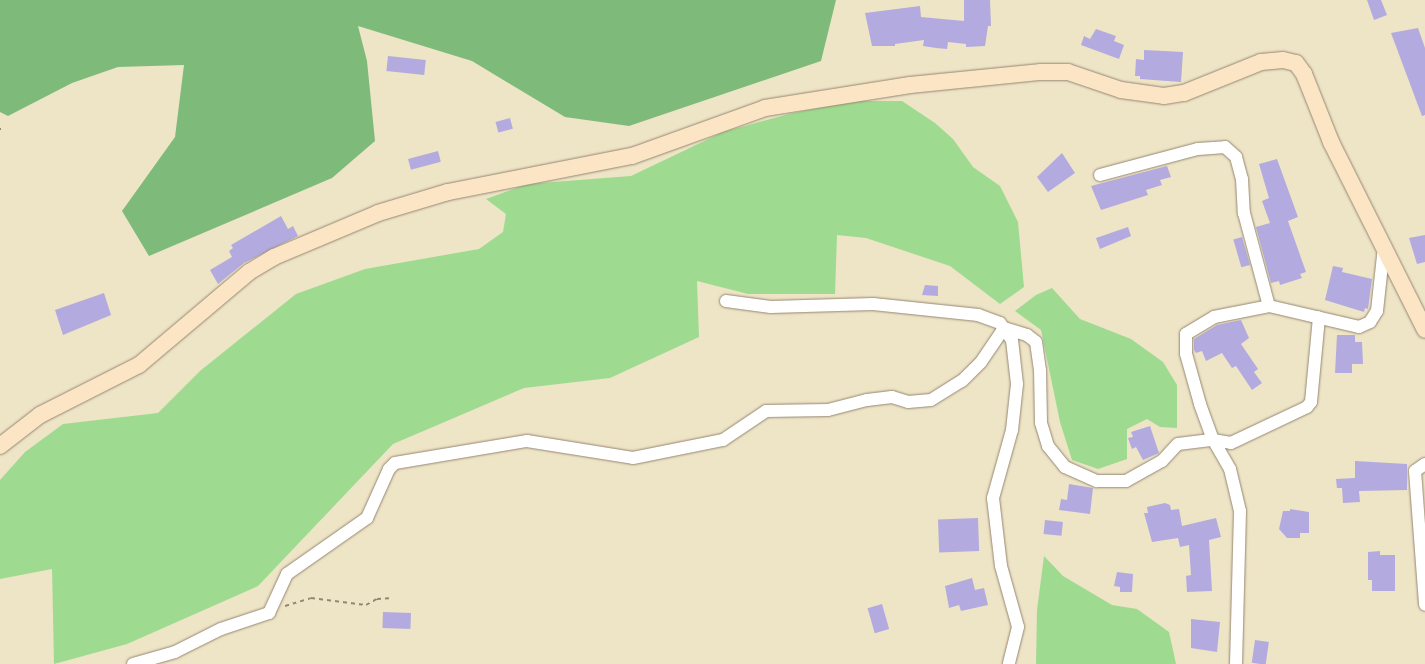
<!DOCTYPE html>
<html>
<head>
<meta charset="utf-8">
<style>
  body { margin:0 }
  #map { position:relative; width:1425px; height:664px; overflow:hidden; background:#eee4c6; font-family:"Libre Bodoni",serif }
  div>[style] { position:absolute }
  .green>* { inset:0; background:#9edb90 }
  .forest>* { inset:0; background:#7ebb7a }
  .building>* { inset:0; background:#b3abdf; transform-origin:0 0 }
  .path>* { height:2px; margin-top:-1px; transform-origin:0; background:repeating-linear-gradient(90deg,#948772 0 4px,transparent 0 8px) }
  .roads { filter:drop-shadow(0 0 1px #948772) drop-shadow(0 0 1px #948772) }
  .minor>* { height:12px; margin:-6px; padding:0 6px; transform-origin:6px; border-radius:6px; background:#fff }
  .secondary>* { height:16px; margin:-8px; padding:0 8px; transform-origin:8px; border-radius:8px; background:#fce5c4 }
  span { translate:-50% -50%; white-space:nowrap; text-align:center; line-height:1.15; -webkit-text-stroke:4px #f7f3e8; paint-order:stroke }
</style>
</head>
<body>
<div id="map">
  <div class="green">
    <div style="clip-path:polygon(852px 101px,902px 101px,935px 123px,953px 139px,973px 167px,1000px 186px,1018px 222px,1024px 287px,1000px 304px,950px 266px,866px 238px,837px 235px,835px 294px,748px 294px,697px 281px,699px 337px,610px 378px,524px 388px,393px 444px,258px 586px,127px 644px,54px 664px,52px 569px,0 579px,0 480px,25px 452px,63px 424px,158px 413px,200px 371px,296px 294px,365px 269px,479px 249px,503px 232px,506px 214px,486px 199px,527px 184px,631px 176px,723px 132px,789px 114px)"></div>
    <div style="clip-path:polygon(1052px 288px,1080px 319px,1131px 339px,1163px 362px,1177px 385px,1177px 428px,1160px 427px,1147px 419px,1127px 429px,1127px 459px,1098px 469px,1072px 460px,1060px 422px,1041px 330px,1015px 311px,1036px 295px)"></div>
    <div style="clip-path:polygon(1044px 556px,1063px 576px,1112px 605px,1137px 609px,1169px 632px,1176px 664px,1036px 664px,1037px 610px)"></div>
  </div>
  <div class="forest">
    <div style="clip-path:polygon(0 0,836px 0,821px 61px,629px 126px,565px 117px,472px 61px,358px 26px,367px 61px,375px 141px,332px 178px,149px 256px,122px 211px,175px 137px,184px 65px,118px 67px,72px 83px,8px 116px,0 112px)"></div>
  </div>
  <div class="building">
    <div style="clip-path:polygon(964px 0,990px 0,991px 26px,988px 26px,985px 46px,966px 47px,966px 44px,948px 42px,947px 49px,936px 48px,923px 46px,924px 40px,895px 44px,895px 46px,872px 46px,865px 13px,920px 6px,921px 17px,964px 21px)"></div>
    <div style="clip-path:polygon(1367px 0,1381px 0,1387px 15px,1374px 20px)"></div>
    <div style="clip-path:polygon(1418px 28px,1425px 48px,1425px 115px,1422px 116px,1391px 33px)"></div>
    <div style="clip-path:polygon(1096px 29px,1116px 36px,1114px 41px,1124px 45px,1119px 59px,1081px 45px,1084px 36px,1090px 39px)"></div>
    <div style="clip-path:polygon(1144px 50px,1183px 52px,1181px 82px,1140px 79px,1140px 76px,1135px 76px,1136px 59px,1144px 60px)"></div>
    <div style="left:388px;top:56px;width:38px;height:15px;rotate:6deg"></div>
    <div style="left:510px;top:118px;width:11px;height:15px;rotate:75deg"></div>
    <div style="left:438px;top:151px;width:11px;height:31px;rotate:75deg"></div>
    <div style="clip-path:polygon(1062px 153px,1075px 173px,1048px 192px,1037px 177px)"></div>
    <div style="clip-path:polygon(1277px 159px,1298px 217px,1288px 221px,1306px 272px,1300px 274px,1302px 278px,1280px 285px,1279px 281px,1271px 283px,1256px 227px,1270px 223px,1262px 201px,1269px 198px,1259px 164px)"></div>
    <div style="clip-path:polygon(1167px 166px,1171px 177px,1160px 180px,1162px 185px,1146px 190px,1148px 195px,1101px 210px,1091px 186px)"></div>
    <div style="clip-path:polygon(281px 216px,288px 229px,293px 226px,298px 236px,244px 263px,218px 284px,210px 270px,232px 257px,229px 251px,233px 248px,231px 245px)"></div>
    <div style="clip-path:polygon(1128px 227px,1131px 236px,1100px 249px,1096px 238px)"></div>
    <div style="clip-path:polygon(1425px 235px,1425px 262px,1417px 264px,1409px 238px)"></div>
    <div style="left:1242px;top:237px;width:29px;height:9px;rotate:74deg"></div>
    <div style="clip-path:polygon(1333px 266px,1343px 268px,1342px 272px,1372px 279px,1368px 309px,1365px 308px,1364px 312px,1325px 300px)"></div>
    <div style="clip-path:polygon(925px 285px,938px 286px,938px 296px,922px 295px)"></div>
    <div style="clip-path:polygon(104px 293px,111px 315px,63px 335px,55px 310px)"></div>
    <div style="clip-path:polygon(1241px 320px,1249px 338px,1241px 344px,1258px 369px,1254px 372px,1262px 383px,1252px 390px,1236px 366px,1232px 368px,1222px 353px,1206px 361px,1202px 351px,1196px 353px,1194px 350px,1194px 339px,1217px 325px)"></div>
    <div style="clip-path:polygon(1337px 335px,1355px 335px,1355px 342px,1362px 342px,1363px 364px,1352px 364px,1352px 373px,1335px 373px)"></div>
    <div style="clip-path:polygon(1150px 426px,1159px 453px,1143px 460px,1136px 447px,1132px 449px,1128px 438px,1133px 437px,1131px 432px)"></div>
    <div style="clip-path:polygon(1355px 461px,1407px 464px,1407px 490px,1359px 491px,1360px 502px,1343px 503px,1342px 488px,1337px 488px,1336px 479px,1355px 478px)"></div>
    <div style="clip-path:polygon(1069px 484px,1093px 488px,1090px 514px,1059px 510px,1061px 499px,1067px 500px)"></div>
    <div style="clip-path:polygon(1165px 503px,1170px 505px,1171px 510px,1179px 509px,1182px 526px,1216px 518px,1221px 537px,1209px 540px,1212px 591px,1187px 592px,1186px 576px,1191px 575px,1189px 545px,1180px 547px,1178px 538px,1152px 542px,1144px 513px,1148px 513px,1147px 507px)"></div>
    <div style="clip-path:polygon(1290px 509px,1309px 512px,1309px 533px,1300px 533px,1300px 538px,1287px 538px,1279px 529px,1283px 511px,1290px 511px)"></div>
    <div style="left:978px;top:518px;width:33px;height:40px;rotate:88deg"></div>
    <div style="left:1045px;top:520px;width:18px;height:14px;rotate:6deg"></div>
    <div style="clip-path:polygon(1380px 551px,1380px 555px,1395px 555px,1395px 591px,1372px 591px,1372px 580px,1368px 580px,1368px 552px)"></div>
    <div style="clip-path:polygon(1117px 572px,1133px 574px,1132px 592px,1120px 592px,1120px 587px,1114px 586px)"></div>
    <div style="clip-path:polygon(972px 578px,975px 590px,984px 588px,988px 605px,961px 611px,959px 605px,949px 608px,945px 586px)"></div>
    <div style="left:882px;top:604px;width:26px;height:15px;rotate:74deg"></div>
    <div style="left:383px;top:612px;width:28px;height:16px;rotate:2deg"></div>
    <div style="clip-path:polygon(1191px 619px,1220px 622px,1217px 652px,1191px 648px)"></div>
    <div style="left:1255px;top:640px;width:14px;height:23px;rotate:8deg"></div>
  </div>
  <div class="path">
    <div style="left:0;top:129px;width:1px"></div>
    <div style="left:285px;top:606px;width:27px;rotate:-17deg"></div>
    <div style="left:311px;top:598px;width:55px;rotate:7.3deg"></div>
    <div style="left:366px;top:605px;width:13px;rotate:-29deg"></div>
    <div style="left:377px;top:599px;width:16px;rotate:-4deg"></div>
  </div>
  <div class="roads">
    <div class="minor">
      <div style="left:1100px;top:175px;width:101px;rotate:-14.9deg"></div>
      <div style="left:1198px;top:149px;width:27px;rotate:-4deg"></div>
      <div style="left:1225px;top:147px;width:15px;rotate:42deg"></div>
      <div style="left:1236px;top:157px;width:23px;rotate:75deg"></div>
      <div style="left:1242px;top:179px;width:34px;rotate:87deg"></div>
      <div style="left:1244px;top:213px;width:96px;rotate:75deg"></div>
      <div style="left:726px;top:301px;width:45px;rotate:7.6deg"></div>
      <div style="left:771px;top:307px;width:102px;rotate:-1.7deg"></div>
      <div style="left:873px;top:304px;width:106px;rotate:6deg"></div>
      <div style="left:978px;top:315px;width:23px;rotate:20deg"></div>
      <div style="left:1000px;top:323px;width:21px;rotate:55deg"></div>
      <div style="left:1012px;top:340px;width:44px;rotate:83.5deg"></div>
      <div style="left:1017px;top:384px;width:46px;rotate:96.2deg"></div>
      <div style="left:1012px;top:430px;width:71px;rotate:105.6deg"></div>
      <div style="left:993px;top:498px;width:68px;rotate:83.3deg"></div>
      <div style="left:1001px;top:566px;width:63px;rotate:74.4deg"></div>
      <div style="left:1018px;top:627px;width:38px;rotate:104deg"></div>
      <div style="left:1425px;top:464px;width:12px;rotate:145deg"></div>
      <div style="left:1415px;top:471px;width:134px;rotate:85.7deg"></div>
      <div style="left:133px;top:664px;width:44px;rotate:-15.9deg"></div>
      <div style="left:175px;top:652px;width:51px;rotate:-26.6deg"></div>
      <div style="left:221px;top:629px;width:51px;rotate:-18.4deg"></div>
      <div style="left:269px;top:613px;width:43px;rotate:-65.2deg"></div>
      <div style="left:287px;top:574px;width:98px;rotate:-35deg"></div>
      <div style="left:367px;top:518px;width:54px;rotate:-65.8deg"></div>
      <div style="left:389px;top:469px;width:8px;rotate:-45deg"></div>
      <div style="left:395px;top:463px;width:134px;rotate:-9.5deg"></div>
      <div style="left:527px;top:441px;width:107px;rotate:9.1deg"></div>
      <div style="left:633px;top:458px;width:92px;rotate:-11.3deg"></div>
      <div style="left:723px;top:440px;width:52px;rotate:-34deg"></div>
      <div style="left:766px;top:411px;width:62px;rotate:-0.9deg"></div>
      <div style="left:828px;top:410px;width:40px;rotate:-14.4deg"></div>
      <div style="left:867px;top:400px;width:25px;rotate:-7deg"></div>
      <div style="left:892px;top:397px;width:17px;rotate:17deg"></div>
      <div style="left:908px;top:402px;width:23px;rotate:-5deg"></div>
      <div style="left:931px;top:400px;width:36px;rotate:-32deg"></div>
      <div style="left:962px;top:381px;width:27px;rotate:-45deg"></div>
      <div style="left:981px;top:362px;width:41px;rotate:-55.9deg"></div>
      <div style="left:1004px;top:328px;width:24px;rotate:17deg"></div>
      <div style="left:1027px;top:335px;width:11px;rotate:38deg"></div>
      <div style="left:1036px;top:342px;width:28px;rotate:82deg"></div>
      <div style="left:1040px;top:370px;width:53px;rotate:88.9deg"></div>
      <div style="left:1041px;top:423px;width:24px;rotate:73deg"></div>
      <div style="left:1048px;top:446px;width:27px;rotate:51deg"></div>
      <div style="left:1065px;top:467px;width:35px;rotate:24deg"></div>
      <div style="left:1097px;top:481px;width:29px"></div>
      <div style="left:1126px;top:481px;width:41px;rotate:-29.1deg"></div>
      <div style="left:1162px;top:461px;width:23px;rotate:-47deg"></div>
      <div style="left:1178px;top:444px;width:35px;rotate:-7deg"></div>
      <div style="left:1213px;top:440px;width:18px;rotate:9deg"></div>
      <div style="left:1231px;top:443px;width:84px;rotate:-25.3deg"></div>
      <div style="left:1307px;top:407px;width:6px;rotate:-51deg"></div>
      <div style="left:1311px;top:402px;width:85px;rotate:-84.6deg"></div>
      <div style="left:1236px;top:664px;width:153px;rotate:-88.5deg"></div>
      <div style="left:1240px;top:511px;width:43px;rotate:-103.4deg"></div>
      <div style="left:1230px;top:469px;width:34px;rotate:-120deg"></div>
      <div style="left:1213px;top:440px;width:38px;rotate:-110deg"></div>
      <div style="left:1200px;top:404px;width:52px;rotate:-105.6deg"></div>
      <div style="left:1186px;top:354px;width:20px;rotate:-90deg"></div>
      <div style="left:1186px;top:334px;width:33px;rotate:-31deg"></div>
      <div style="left:1214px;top:317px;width:56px;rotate:-11.3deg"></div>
      <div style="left:1269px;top:306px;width:92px;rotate:13.1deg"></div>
      <div style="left:1359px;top:327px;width:12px;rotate:-24deg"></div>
      <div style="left:1370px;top:322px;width:13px;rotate:-58deg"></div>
      <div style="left:1377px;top:311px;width:64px;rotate:-83.8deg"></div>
    </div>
    <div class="secondary">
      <div style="left:0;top:446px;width:51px;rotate:-37.8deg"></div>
      <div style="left:40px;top:415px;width:111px;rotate:-26.8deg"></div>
      <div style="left:139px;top:365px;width:144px;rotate:-40.2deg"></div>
      <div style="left:249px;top:272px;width:29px;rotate:-31deg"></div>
      <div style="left:274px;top:257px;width:113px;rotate:-22.9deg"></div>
      <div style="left:378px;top:213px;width:73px;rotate:-16.7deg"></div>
      <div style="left:448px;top:192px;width:187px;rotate:-11.1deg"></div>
      <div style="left:632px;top:156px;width:141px;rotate:-19.8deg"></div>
      <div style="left:765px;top:108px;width:147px;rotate:-9deg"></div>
      <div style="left:910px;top:85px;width:132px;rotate:-5.7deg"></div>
      <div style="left:1041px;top:72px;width:27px"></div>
      <div style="left:1068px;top:72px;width:56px;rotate:18.8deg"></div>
      <div style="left:1121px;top:90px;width:43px;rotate:7.9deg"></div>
      <div style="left:1164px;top:96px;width:20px;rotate:-9deg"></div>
      <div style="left:1184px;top:93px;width:83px;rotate:-21.9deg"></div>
      <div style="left:1261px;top:62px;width:22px;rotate:-5deg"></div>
      <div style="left:1283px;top:60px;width:13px;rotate:13deg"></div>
      <div style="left:1296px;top:63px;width:14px;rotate:54deg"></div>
      <div style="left:1304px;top:74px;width:73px;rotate:68.3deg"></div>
      <div style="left:1331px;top:142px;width:210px;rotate:63.4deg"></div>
    </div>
  </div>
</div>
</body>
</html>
